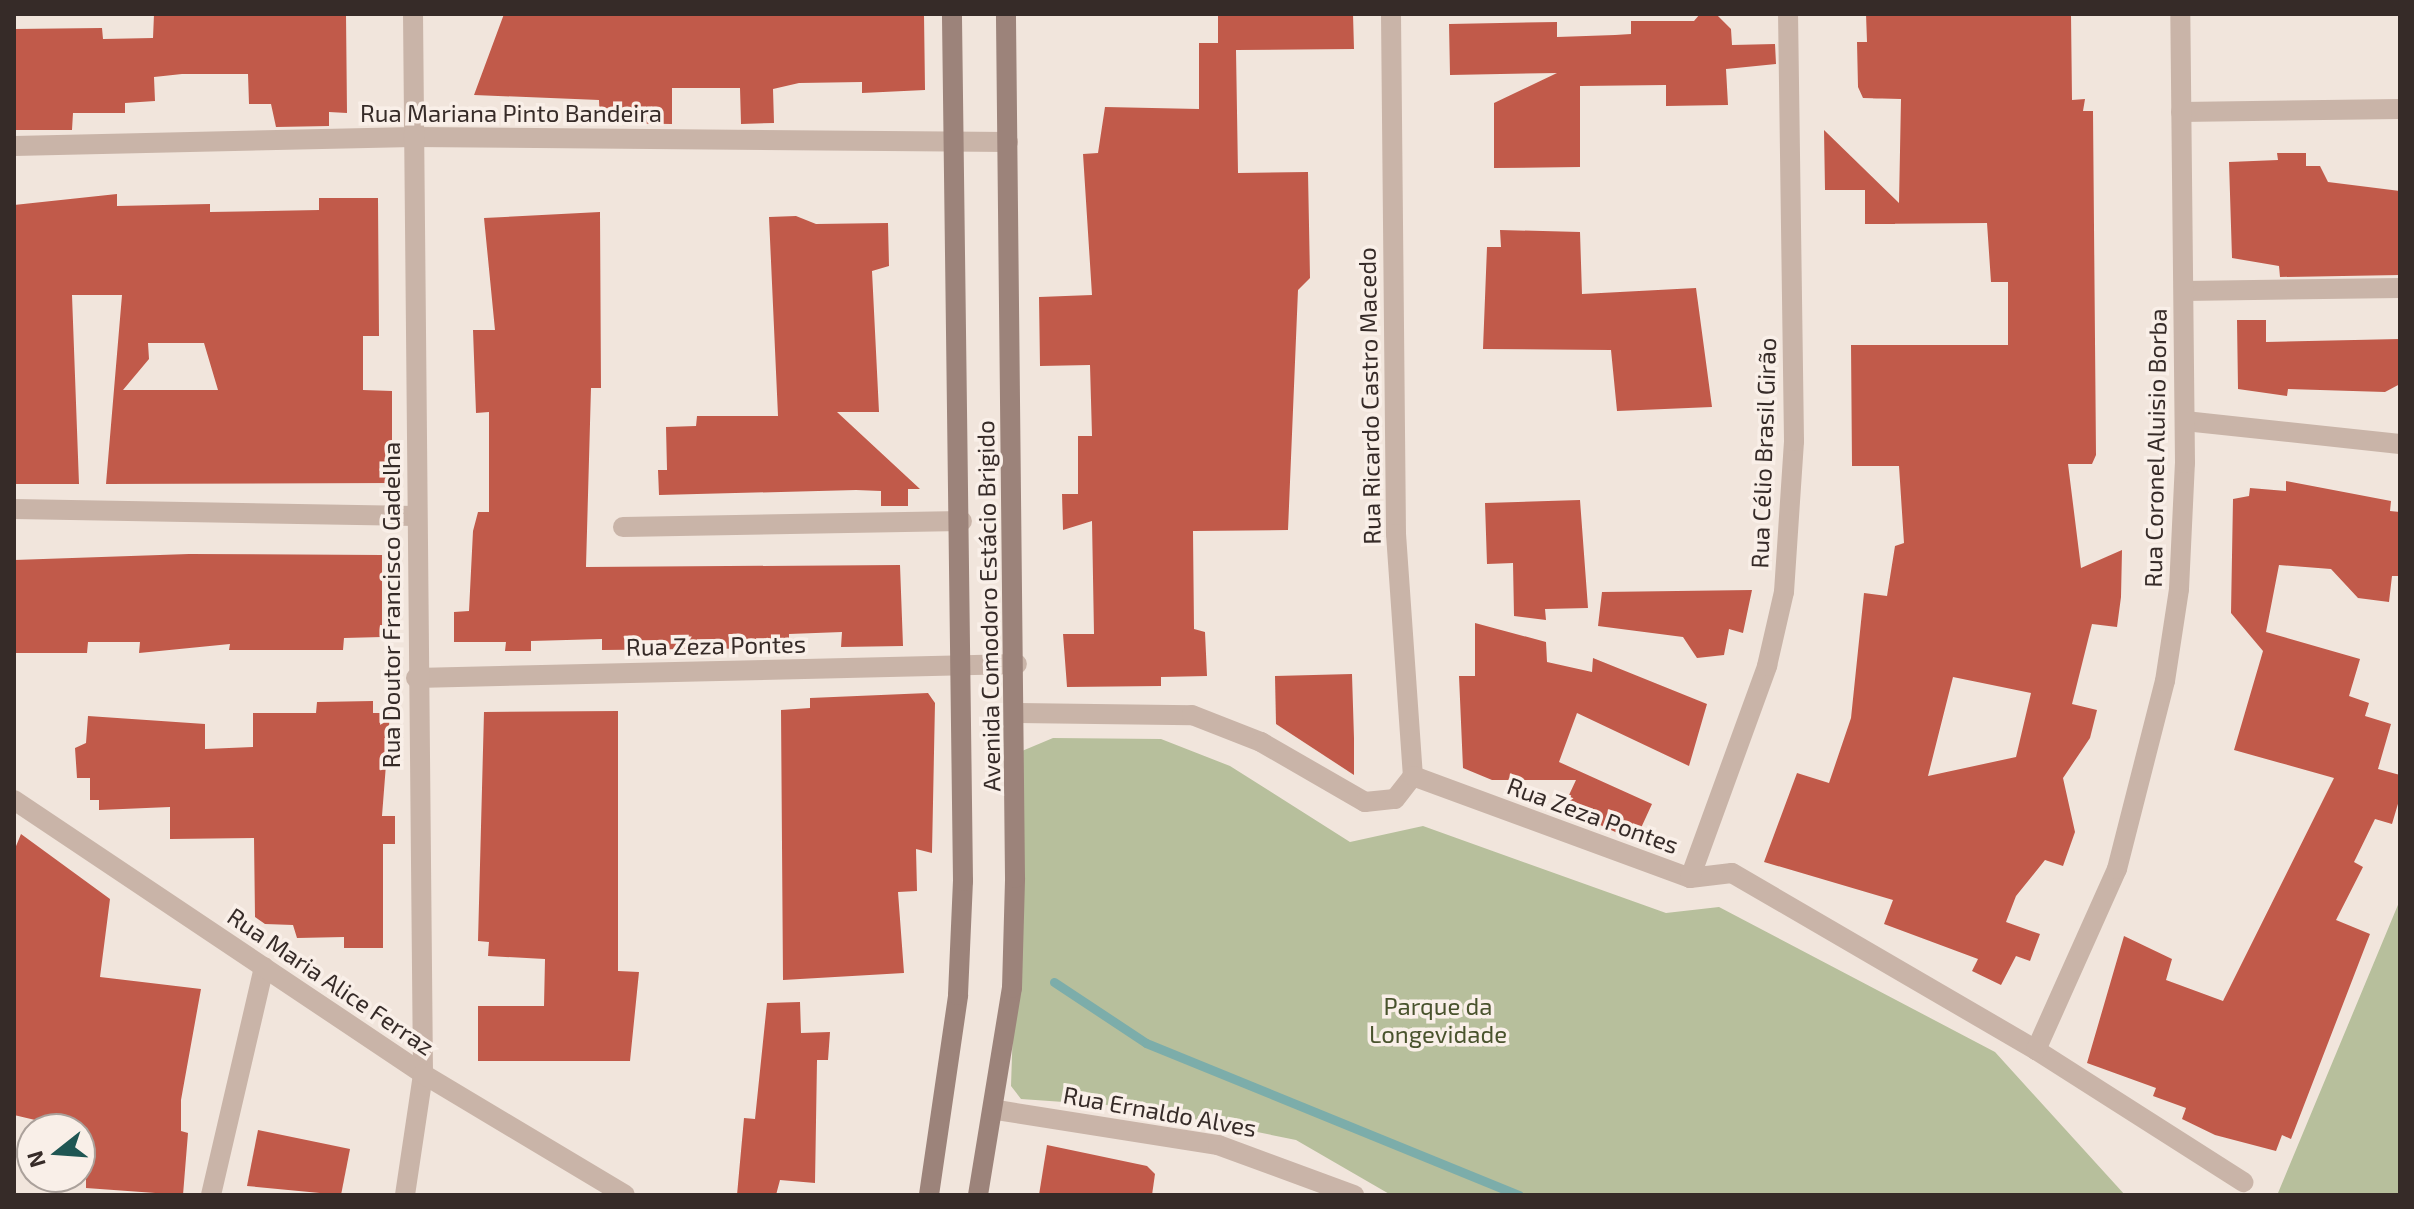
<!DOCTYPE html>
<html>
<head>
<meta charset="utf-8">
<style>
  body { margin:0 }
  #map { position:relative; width:2414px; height:1209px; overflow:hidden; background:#f1e5dc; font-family:"Exo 2",sans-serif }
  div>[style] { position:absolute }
  .green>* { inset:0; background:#b7bf9c }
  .stream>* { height:9px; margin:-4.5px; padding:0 4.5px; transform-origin:4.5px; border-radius:4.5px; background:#7cadaa }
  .building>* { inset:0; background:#c15a4a }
  .minor>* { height:20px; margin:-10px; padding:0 10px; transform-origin:10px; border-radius:10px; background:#c9b4a8 }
  .tertiary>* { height:20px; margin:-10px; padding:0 10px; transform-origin:10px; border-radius:10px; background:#c9b4a8 }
  .secondary>* { height:20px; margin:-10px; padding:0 10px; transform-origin:10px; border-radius:10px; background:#9c837a }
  span { translate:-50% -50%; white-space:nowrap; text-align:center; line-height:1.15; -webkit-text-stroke:7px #f9efe8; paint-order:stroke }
  .street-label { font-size:24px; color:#362b28 }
  .park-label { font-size:24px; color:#49532d }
  .frame { position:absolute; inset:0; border:16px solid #362b28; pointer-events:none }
  .north { position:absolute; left:16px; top:1113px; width:80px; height:80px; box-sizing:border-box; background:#f9efe8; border:2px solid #aba19b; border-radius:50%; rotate:253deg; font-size:22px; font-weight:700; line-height:32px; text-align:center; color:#362b28 }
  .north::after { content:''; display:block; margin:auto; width:28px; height:36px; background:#1f5653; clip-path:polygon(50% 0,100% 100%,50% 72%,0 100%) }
</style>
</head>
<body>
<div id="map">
  <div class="green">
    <div style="clip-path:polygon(1053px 738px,1161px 739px,1230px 766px,1350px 842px,1423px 826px,1666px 913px,1719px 907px,1995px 1052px,2125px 1195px,1391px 1195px,1296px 1140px,1135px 1107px,1021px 1099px,1011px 1086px,1022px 751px)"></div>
    <div style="clip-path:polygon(2400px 900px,2400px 1195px,2277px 1195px,2278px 1193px)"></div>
  </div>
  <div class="stream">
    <div style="left:1054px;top:982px;width:110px;rotate:33.5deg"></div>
    <div style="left:1146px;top:1043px;width:403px;rotate:22.2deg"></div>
  </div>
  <div class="building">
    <div style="clip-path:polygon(154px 14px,346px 14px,347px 113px,329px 112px,329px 126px,276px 127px,271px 104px,249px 104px,248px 74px,182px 74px,154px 77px,155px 101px,125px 103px,125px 113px,73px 113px,72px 130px,14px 130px,14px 29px,102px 28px,103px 39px,153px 38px)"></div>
    <div style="clip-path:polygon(504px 14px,924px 14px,925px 90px,862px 93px,862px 82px,799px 83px,773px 89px,774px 123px,741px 124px,740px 88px,672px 88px,672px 124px,600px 123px,599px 100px,474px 95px)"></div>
    <div style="clip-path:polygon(1218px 14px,1353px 14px,1354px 49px,1236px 50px,1238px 173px,1308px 172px,1310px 278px,1298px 290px,1288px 530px,1193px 531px,1194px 629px,1205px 632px,1207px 676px,1161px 677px,1161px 686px,1067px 687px,1063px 634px,1094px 634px,1092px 521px,1063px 530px,1062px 494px,1078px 494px,1078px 436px,1092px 436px,1090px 365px,1040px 366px,1039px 297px,1092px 295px,1083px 154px,1098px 153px,1105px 107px,1199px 109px,1199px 43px,1218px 43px)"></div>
    <div style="clip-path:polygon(1700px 14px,1716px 14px,1731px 29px,1732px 45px,1775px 44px,1776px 64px,1726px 69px,1728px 105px,1666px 106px,1666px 85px,1580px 86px,1580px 167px,1494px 168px,1494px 103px,1557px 73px,1450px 75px,1449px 24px,1557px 22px,1557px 37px,1615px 35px,1631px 34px,1631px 21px,1694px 21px)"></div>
    <div style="clip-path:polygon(evenodd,1866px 14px,2071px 14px,2072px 100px,2085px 99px,2083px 111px,2093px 111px,2096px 455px,2092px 464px,2068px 464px,2081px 568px,2122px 550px,2121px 597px,2117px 627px,2092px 624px,2072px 704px,2097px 710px,2090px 738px,2063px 778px,2075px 832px,2063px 866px,2045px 860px,2016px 896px,2006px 922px,2040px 934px,2030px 961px,2016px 956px,2001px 985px,1972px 971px,1978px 959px,1884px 924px,1893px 900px,1764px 862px,1797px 773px,1829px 783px,1851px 718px,1864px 593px,1887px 596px,1895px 546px,1904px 543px,1899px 466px,1852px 466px,1851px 345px,2008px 345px,2008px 282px,1991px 282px,1987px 223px,1865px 224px,1865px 190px,1825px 190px,1824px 130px,1899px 203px,1901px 99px,1863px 98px,1858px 87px,1857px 42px,1867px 42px,1866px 14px,1953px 677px,2031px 693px,2016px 757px,1928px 776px,1953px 677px)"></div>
    <div style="clip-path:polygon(2277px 153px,2306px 153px,2306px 166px,2320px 166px,2328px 182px,2400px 191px,2400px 275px,2280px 277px,2279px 266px,2232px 258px,2229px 162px,2278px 160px)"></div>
    <div style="clip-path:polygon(evenodd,117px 194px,117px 206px,210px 204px,210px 212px,319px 210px,319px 198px,378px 198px,379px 336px,363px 336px,363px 390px,392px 391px,392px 483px,106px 484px,122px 295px,72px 295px,79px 484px,14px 484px,14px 205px,117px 194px,148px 343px,204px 343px,218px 390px,123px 390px,149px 359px,148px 343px)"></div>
    <div style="clip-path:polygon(600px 212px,601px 388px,591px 388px,586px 567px,900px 565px,903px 646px,841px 647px,842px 632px,789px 634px,789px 648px,602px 650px,602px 639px,531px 641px,531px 651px,505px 651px,506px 642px,454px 642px,454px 612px,469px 611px,473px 531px,478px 512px,489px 512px,489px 412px,476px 413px,473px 330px,495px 330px,484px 218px)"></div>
    <div style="clip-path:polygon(796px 216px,816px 224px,888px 223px,889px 266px,872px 271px,879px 412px,837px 412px,920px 489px,908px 489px,908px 506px,881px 506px,881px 491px,856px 490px,659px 495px,658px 470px,667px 470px,666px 427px,696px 426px,697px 416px,778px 416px,769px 217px)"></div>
    <div style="clip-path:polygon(1500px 230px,1580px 232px,1582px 294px,1696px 288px,1712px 407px,1617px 411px,1611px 350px,1483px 349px,1487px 247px,1501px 247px)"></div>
    <div style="clip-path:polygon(2237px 320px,2266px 320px,2266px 342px,2400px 339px,2400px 384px,2385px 392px,2288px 389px,2287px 396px,2238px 389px)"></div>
    <div style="clip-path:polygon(2286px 481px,2391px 501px,2390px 511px,2400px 512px,2400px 576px,2392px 576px,2389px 602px,2358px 598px,2331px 569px,2279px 565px,2266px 632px,2360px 659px,2349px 696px,2369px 703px,2365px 716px,2391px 724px,2378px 769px,2400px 775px,2400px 797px,2392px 824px,2375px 819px,2354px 862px,2363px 867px,2336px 920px,2370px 934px,2291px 1139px,2282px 1135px,2276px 1151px,2215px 1135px,2182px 1119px,2186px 1108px,2153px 1096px,2156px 1088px,2087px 1063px,2124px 936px,2172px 959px,2166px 980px,2223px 1001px,2334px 778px,2234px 750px,2263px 651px,2231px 613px,2233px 499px,2249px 496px,2250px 488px,2286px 491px)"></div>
    <div style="clip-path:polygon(1580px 500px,1588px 608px,1545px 609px,1546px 620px,1514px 616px,1513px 563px,1487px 564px,1485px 503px)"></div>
    <div style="clip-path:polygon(189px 554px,382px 555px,382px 637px,344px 638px,343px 650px,229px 650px,230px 644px,139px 653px,140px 642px,88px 642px,87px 653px,14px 653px,14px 560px)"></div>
    <div style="clip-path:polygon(1752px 590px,1743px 633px,1729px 629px,1724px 655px,1697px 658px,1683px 637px,1598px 626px,1602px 592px)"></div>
    <div style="clip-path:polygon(1475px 623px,1546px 642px,1547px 662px,1592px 672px,1593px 658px,1707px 704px,1689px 766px,1577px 713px,1559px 762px,1652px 804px,1635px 841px,1563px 808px,1576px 780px,1492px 780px,1463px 768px,1459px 676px,1475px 676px)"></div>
    <div style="clip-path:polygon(1352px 674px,1354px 739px,1354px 775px,1276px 724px,1275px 676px)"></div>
    <div style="clip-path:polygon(928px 693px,935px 703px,932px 853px,916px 849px,917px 891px,898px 892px,904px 973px,783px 980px,781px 710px,810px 708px,810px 698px)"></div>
    <div style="clip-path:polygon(373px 701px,373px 713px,390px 713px,382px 816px,395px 816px,395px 844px,383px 844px,383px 948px,344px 948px,344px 937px,297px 938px,293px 925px,265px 924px,255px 917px,254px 838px,170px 839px,170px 807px,99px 810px,99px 800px,90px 800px,90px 778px,77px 778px,75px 748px,86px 743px,88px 716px,205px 724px,205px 749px,253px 747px,253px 713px,316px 713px,317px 702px)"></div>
    <div style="clip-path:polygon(618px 711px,618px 971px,639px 972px,630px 1061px,478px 1061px,478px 1006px,544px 1006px,545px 959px,488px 956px,489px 942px,478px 941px,484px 712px)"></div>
    <div style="clip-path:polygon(21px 834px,110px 899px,100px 977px,201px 989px,181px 1100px,181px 1131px,188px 1133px,183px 1195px,86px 1188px,86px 1132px,14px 1115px,14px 851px)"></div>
    <div style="clip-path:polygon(800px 1002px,801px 1033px,830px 1032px,828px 1060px,817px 1060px,815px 1183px,780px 1180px,776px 1195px,737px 1195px,744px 1118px,755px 1119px,767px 1003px)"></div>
    <div style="clip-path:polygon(258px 1130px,350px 1149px,341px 1195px,247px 1186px)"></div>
    <div style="clip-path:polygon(1047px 1145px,1147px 1166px,1155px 1174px,1152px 1195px,1039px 1195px)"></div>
  </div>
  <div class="minor">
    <div style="left:1391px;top:14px;width:520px;rotate:89.45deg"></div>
    <div style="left:1396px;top:534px;width:243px;rotate:86deg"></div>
    <div style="left:2181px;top:112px;width:219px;rotate:-0.8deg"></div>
    <div style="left:14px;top:146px;width:399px;rotate:-1.3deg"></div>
    <div style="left:413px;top:137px;width:595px;rotate:0.48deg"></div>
    <div style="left:2184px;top:291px;width:216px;rotate:-0.8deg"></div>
    <div style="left:2185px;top:421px;width:216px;rotate:6.1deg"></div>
    <div style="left:14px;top:509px;width:402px;rotate:1deg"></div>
    <div style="left:623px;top:527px;width:339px;rotate:-1deg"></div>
    <div style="left:416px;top:678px;width:601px;rotate:-1.33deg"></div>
    <div style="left:1018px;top:713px;width:174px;rotate:0.7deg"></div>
    <div style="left:1192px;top:715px;width:74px;rotate:21.4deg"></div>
    <div style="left:1261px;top:742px;width:120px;rotate:30deg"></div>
    <div style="left:1365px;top:802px;width:30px;rotate:-6deg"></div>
    <div style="left:1395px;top:799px;width:29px;rotate:-52deg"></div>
    <div style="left:1413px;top:776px;width:295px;rotate:20.2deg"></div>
    <div style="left:1690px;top:878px;width:42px;rotate:-6.8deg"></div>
    <div style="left:1732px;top:873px;width:352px;rotate:30.2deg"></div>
    <div style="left:2036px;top:1050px;width:246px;rotate:32.5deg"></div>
    <div style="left:1690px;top:878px;width:226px;rotate:-70deg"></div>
    <div style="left:1767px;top:666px;width:76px;rotate:-77.1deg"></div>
    <div style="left:1784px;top:592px;width:151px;rotate:-86.2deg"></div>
    <div style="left:1794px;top:441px;width:427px;rotate:-90.8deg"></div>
    <div style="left:2036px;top:1050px;width:198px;rotate:-65.9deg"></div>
    <div style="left:2117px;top:869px;width:194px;rotate:-75.7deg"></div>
    <div style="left:2165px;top:681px;width:93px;rotate:-81.3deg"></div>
    <div style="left:2179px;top:589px;width:126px;rotate:-87.3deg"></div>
    <div style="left:2185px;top:463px;width:449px;rotate:-90.6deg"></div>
    <div style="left:997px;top:1110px;width:224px;rotate:9deg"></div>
    <div style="left:1218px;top:1145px;width:145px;rotate:20.2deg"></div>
    <div style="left:211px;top:1195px;width:234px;rotate:-76.9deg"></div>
    <div style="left:405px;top:1195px;width:122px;rotate:-81.5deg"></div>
    <div style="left:423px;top:1074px;width:1060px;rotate:-90.54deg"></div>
  </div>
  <div class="tertiary">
    <div style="left:14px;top:800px;width:492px;rotate:33.8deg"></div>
    <div style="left:423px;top:1074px;width:235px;rotate:30.9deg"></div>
  </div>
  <div class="secondary">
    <div style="left:929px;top:1195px;width:202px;rotate:-81.7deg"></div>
    <div style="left:958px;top:995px;width:114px;rotate:-87.5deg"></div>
    <div style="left:963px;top:881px;width:867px;rotate:-90.73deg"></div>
    <div style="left:978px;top:1195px;width:210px;rotate:-80.7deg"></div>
    <div style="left:1012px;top:988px;width:110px;rotate:-88.4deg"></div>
    <div style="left:1015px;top:878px;width:864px;rotate:-90.6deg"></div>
  </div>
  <div class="street-label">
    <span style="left:511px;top:113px">Rua Mariana Pinto Bandeira</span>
    <span style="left:1369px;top:396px;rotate:-91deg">Rua Ricardo Castro Macedo</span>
    <span style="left:2155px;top:448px;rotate:-89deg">Rua Coronel Aluisio Borba</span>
    <span style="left:1763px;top:453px;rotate:-88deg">Rua Célio Brasil Girão</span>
    <span style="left:391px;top:605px;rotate:-90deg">Rua Doutor Francisco Gadelha</span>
    <span style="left:988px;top:606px;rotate:-91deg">Avenida Comodoro Estácio Brigido</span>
    <span style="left:716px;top:645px;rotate:-1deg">Rua Zeza Pontes</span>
    <span style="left:1593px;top:815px;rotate:20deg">Rua Zeza Pontes</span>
    <span style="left:331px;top:981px;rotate:34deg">Rua Maria Alice Ferraz</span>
    <span style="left:1160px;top:1111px;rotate:10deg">Rua Ernaldo Alves</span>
  </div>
  <div class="park-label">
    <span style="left:1438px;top:1020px">Parque da<br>Longevidade</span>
  </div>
  <div class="frame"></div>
  <div class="north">N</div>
</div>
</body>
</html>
